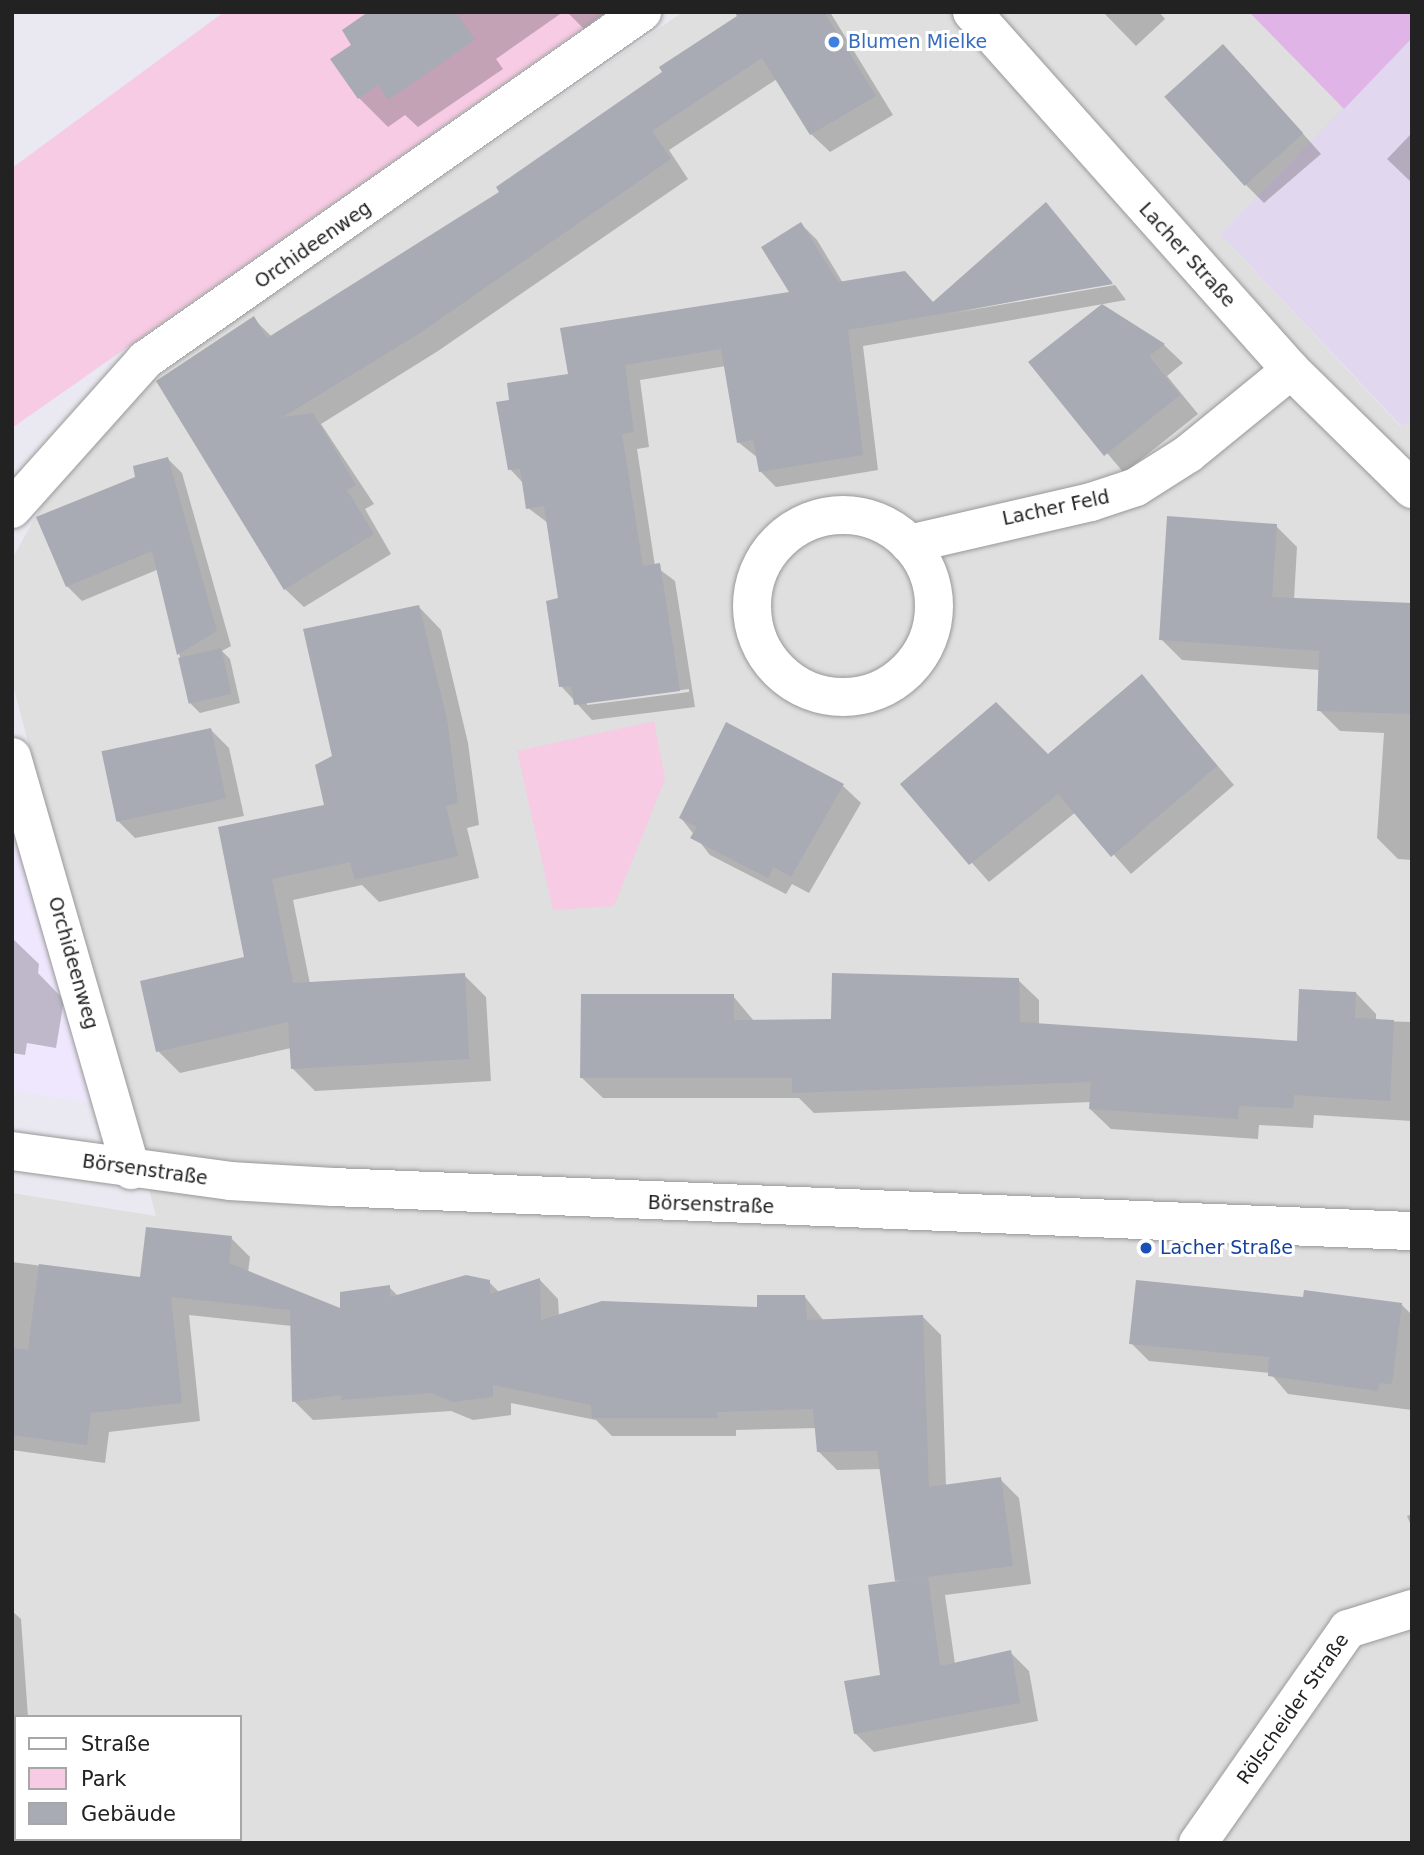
<!DOCTYPE html>
<html>
<head>
<meta charset="utf-8">
<style>
  body { margin:0 }
  #map { position:relative; width:1424px; height:1855px; overflow:hidden; background:#eae9f1; font-family:"DejaVu Sans",sans-serif }
  div>[style] { position:absolute }
  .residential>* { inset:0; background:#dfdfe0 }
  .education>* { inset:0; background:#efe7fd }
  .farmland>* { inset:0; background:#e1d7ee }
  .grass>* { inset:0; background:#e0b4e6 }
  .park>* { inset:0; background:#f6cbe3 }
  .shadow>* { inset:0; background:#0003 }
  .building>* { inset:0; background:#a8abb3; transform-origin:0 0 }
  .roads { filter:drop-shadow(0 0 2px #999) drop-shadow(0 0 2px #999) }
  .minor>* { height:38px; margin:-19px; padding:0 19px; transform-origin:19px; border-radius:19px; background:#fff }
  .minor>.ring { margin:-19px; padding:0; box-sizing:content-box; background:none; border:38px solid #fff; border-radius:50% }
  .tertiary>* { height:38px; margin:-19px; padding:0 19px; transform-origin:19px; border-radius:19px; background:#fff }
  .dots>* { width:19px; height:19px; translate:-50% -50%; box-sizing:border-box; border:4px solid #fff; border-radius:50% }
  span { translate:-50% -50%; white-space:nowrap; text-align:center; line-height:1.15; -webkit-text-stroke:6px #fff; paint-order:stroke }
  .shop-label { font-size:19px; color:#366cbe }
  .left { translate:0 -50%; text-align:left }
  .street-label { font-size:19px; color:#222 }
  .transit-label { font-size:19px; color:#164399 }
  .frame { position:absolute; inset:0; border:14px solid #222; pointer-events:none }
  .legend { position:absolute; left:14px; top:1715px; width:228px; height:126px; box-sizing:border-box; background:#fff; border:2px solid #a7a7a7; margin:0; padding:9px 12px; list-style:none; font-size:21px; color:#222 }
  .legend li { display:flex; align-items:center; gap:14px; height:35px }
  .legend b { width:35px; border:2px solid #a7a7a7 }
</style>
</head>
<body>
<div id="map">
  <div class="residential">
    <div style="clip-path:polygon(evenodd,683px 12px,1249px 12px,1344px 109px,1220px 234px,1401px 427px,1412px 417px,1412px 1843px,12px 1843px,12px 1193px,156px 1216px,12px 682px,12px 559px,46px 498px,123px 405px,190px 351px,683px 12px,16px 1717px,240px 1717px,240px 1839px,16px 1839px,16px 1717px)"></div>
  </div>
  <div class="education">
    <div style="clip-path:polygon(12px 825px,92px 1103px,12px 1090px)"></div>
  </div>
  <div class="farmland">
    <div style="clip-path:polygon(1412px 38px,1412px 417px,1402px 427px,1220px 234px)"></div>
  </div>
  <div class="grass">
    <div style="clip-path:polygon(1249px 12px,1412px 12px,1412px 38px,1344px 109px)"></div>
  </div>
  <div class="park">
    <div style="clip-path:polygon(224px 12px,606px 12px,12px 428px,12px 168px)"></div>
    <div style="clip-path:polygon(654px 721px,665px 779px,614px 906px,553px 910px,517px 751px)"></div>
  </div>
  <div class="shadow">
    <div style="clip-path:polygon(371px 12px,563px 12px,496px 59px,503px 69px,418px 127px,405px 115px,388px 127px,359px 98px,354px 45px)"></div>
    <div style="clip-path:polygon(567px 12px,607px 12px,584px 29px)"></div>
    <div style="clip-path:polygon(830px 12px,893px 115px,830px 152px,811px 134px,777px 79px,669px 150px,688px 179px,438px 351px,321px 424px,374px 504px,365px 509px,391px 554px,304px 607px,285px 589px,254px 319px,272px 337px)"></div>
    <div style="clip-path:polygon(1103px 12px,1159px 12px,1165px 19px,1136px 46px)"></div>
    <div style="clip-path:polygon(1242px 65px,1321px 154px,1264px 203px,1246px 185px)"></div>
    <div style="clip-path:polygon(1412px 133px,1412px 183px,1387px 159px)"></div>
    <div style="clip-path:polygon(evenodd,1046px 204px,1112px 282px,954px 313px,1115px 285px,1126px 300px,863px 346px,878px 470px,776px 487px,760px 471px,758px 458px,738px 442px,726px 366px,640px 380px,649px 447px,637px 449px,655px 566px,675px 581px,695px 707px,592px 720px,561px 686px,560px 599px,548px 523px,528px 508px,524px 484px,510px 469px,511px 401px,792px 293px,801px 224px,817px 240px,843px 283px,934px 304px,1046px 204px,689px 689px,689px 692px,587px 705px,587px 702px,689px 689px)"></div>
    <div style="clip-path:polygon(1102px 306px,1164px 345px,1183px 363px,1167px 376px,1198px 414px,1124px 473px,1030px 362px)"></div>
    <div style="clip-path:polygon(167px 458px,182px 473px,231px 646px,222px 651px,230px 659px,240px 703px,200px 713px,191px 704px,159px 569px,82px 601px,67px 586px,137px 478px)"></div>
    <div style="clip-path:polygon(1276px 526px,1297px 547px,1294px 600px,1412px 604px,1412px 860px,1398px 859px,1377px 838px,1384px 733px,1340px 731px,1319px 710px,1320px 670px,1182px 660px,1161px 639px)"></div>
    <div style="clip-path:polygon(419px 607px,441px 630px,468px 743px,479px 825px,467px 828px,479px 878px,379px 902px,362px 885px,293px 900px,310px 984px,464px 975px,486px 997px,491px 1081px,315px 1091px,292px 1068px,291px 1048px,180px 1073px,158px 1051px,246px 958px,220px 829px,326px 807px,334px 757px)"></div>
    <div style="clip-path:polygon(1142px 676px,1234px 785px,1131px 874px,1076px 812px,989px 882px,902px 784px,1048px 756px)"></div>
    <div style="clip-path:polygon(211px 730px,229px 748px,244px 816px,135px 838px,116px 819px)"></div>
    <div style="clip-path:polygon(843px 786px,861px 803px,809px 893px,792px 884px,786px 894px,710px 855px,681px 818px)"></div>
    <div style="clip-path:polygon(12px 938px,39px 964px,38px 973px,64px 1000px,56px 1048px,27px 1043px,25px 1055px,12px 1053px)"></div>
    <div style="clip-path:polygon(1018px 980px,1039px 1000px,1039px 1025px,1299px 1043px,1356px 993px,1376px 1014px,1376px 1021px,1412px 1022px,1412px 1121px,1314px 1115px,1313px 1128px,1259px 1125px,1258px 1139px,1111px 1129px,1090px 1109px,1091px 1102px,814px 1113px,799px 1098px,603px 1098px,582px 1078px,733px 996px,754px 1021px,832px 1021px)"></div>
    <div style="clip-path:polygon(231px 1238px,250px 1257px,248px 1273px,342px 1311px,389px 1287px,398px 1296px,489px 1282px,500px 1293px,540px 1280px,558px 1299px,559px 1316px,759px 1309px,805px 1297px,824px 1321px,922px 1316px,941px 1335px,946px 1486px,1000px 1479px,1019px 1498px,1031px 1584px,945px 1595px,955px 1664px,1010px 1652px,1029px 1671px,1038px 1721px,874px 1752px,855px 1733px,882px 1677px,899px 1583px,882px 1469px,837px 1470px,818px 1451px,817px 1428px,736px 1430px,736px 1436px,612px 1436px,596px 1420px,511px 1403px,511px 1415px,473px 1420px,451px 1411px,313px 1420px,294px 1401px,292px 1326px,189px 1315px,200px 1421px,109px 1432px,105px 1463px,12px 1450px,12px 1262px,142px 1279px)"></div>
    <div style="clip-path:polygon(1305px 1299px,1401px 1304px,1412px 1315px,1412px 1410px,1288px 1394px,1270px 1373px,1149px 1361px,1131px 1343px)"></div>
    <div style="clip-path:polygon(1412px 1514px,1412px 1528px,1407px 1516px)"></div>
    <div style="clip-path:polygon(12px 1611px,21px 1619px,28px 1717px,16px 1717px,16px 1839px,174px 1839px,174px 1843px,12px 1843px)"></div>
  </div>
  <div class="building">
    <div style="clip-path:polygon(368px 12px,456px 12px,475px 40px,388px 100px,378px 85px,358px 99px,330px 59px,351px 45px,342px 30px)"></div>
    <div style="clip-path:polygon(734px 12px,831px 12px,826px 15px,876px 96px,810px 135px,762px 58px,652px 131px,671px 159px,420px 333px,283px 417px,313px 413px,356px 485px,347px 490px,374px 534px,284px 590px,156px 381px,254px 316px,267px 338px,499px 192px,496px 187px,662px 72px,659px 67px,737px 16px)"></div>
    <div style="left:1223px;top:44px;width:120px;height:79px;rotate:48deg"></div>
    <div style="clip-path:polygon(1046px 202px,1113px 284px,848px 330px,863px 455px,759px 472px,753px 440px,737px 443px,721px 349px,625px 365px,634px 432px,622px 434px,643px 566px,660px 563px,680px 691px,574px 705px,571px 686px,559px 687px,546px 601px,558px 598px,544px 506px,526px 509px,520px 469px,508px 470px,496px 402px,509px 400px,507px 383px,568px 374px,560px 328px,789px 292px,761px 247px,801px 222px,838px 282px,905px 271px,933px 302px)"></div>
    <div style="clip-path:polygon(1102px 304px,1165px 344px,1149px 356px,1180px 395px,1104px 456px,1028px 362px)"></div>
    <div style="clip-path:polygon(168px 457px,217px 631px,177px 655px,152px 551px,66px 587px,36px 517px,135px 477px,133px 466px)"></div>
    <div style="clip-path:polygon(1167px 516px,1277px 524px,1272px 597px,1412px 603px,1412px 714px,1317px 711px,1319px 651px,1159px 640px)"></div>
    <div style="clip-path:polygon(419px 605px,447px 719px,458px 803px,446px 806px,458px 856px,355px 880px,350px 862px,272px 879px,293px 983px,465px 973px,469px 1059px,291px 1069px,288px 1022px,156px 1052px,140px 981px,244px 957px,218px 827px,324px 805px,315px 765px,332px 756px,303px 629px)"></div>
    <div style="left:221px;top:648px;width:47px;height:44px;rotate:77deg"></div>
    <div style="clip-path:polygon(1142px 674px,1217px 766px,1111px 857px,1058px 794px,969px 865px,900px 784px,996px 702px,1048px 754px)"></div>
    <div style="clip-path:polygon(726px 722px,844px 784px,791px 877px,774px 867px,768px 878px,690px 838px,697px 827px,679px 818px)"></div>
    <div style="left:211px;top:728px;width:72px;height:112px;rotate:78deg"></div>
    <div style="clip-path:polygon(832px 973px,1019px 978px,1020px 1022px,1297px 1041px,1299px 989px,1356px 992px,1355px 1018px,1394px 1020px,1390px 1101px,1294px 1095px,1293px 1108px,1239px 1106px,1238px 1119px,1089px 1109px,1091px 1082px,792px 1093px,792px 1078px,580px 1078px,581px 994px,734px 994px,734px 1020px,831px 1019px)"></div>
    <div style="clip-path:polygon(146px 1227px,232px 1236px,229px 1263px,340px 1308px,340px 1292px,390px 1285px,390px 1297px,466px 1275px,490px 1280px,490px 1294px,540px 1278px,541px 1320px,602px 1301px,757px 1307px,757px 1295px,805px 1295px,807px 1320px,923px 1315px,929px 1487px,1001px 1477px,1013px 1566px,895px 1581px,877px 1451px,817px 1452px,813px 1409px,717px 1412px,718px 1418px,592px 1418px,591px 1405px,493px 1385px,493px 1397px,453px 1402px,431px 1393px,341px 1400px,341px 1395px,292px 1402px,290px 1310px,171px 1297px,182px 1403px,91px 1413px,87px 1445px,12px 1435px,12px 1348px,28px 1350px,39px 1264px,140px 1277px)"></div>
    <div style="clip-path:polygon(1136px 1280px,1303px 1297px,1304px 1290px,1402px 1303px,1392px 1384px,1379px 1383px,1378px 1391px,1268px 1376px,1269px 1357px,1129px 1344px)"></div>
    <div style="clip-path:polygon(928px 1577px,940px 1666px,1011px 1650px,1020px 1703px,854px 1734px,844px 1681px,880px 1675px,868px 1585px)"></div>
  </div>
  <div class="roads">
    <div class="minor">
      <div style="left:12px;top:509px;width:200px;rotate:-48.2deg"></div>
      <div style="left:145px;top:360px;width:607px;rotate:-35deg"></div>
      <div class="ring" style="left:752px;top:515px;width:144px;height:144px"></div>
      <div style="left:909px;top:544px;width:187px;rotate:-13deg"></div>
      <div style="left:1091px;top:502px;width:47px;rotate:-18.4deg"></div>
      <div style="left:1136px;top:487px;width:62px;rotate:-32.4deg"></div>
      <div style="left:1188px;top:454px;width:133px;rotate:-39.2deg"></div>
      <div style="left:12px;top:757px;width:430px;rotate:73.9deg"></div>
      <div style="left:12px;top:1151px;width:220px;rotate:7.8deg"></div>
      <div style="left:230px;top:1181px;width:103px;rotate:3.3deg"></div>
      <div style="left:333px;top:1187px;width:1080px;rotate:2.34deg"></div>
      <div style="left:1198px;top:1843px;width:261px;rotate:-55deg"></div>
      <div style="left:1348px;top:1629px;width:67px;rotate:-17.4deg"></div>
    </div>
    <div class="tertiary">
      <div style="left:972px;top:12px;width:480px;rotate:48.3deg"></div>
      <div style="left:1291px;top:370px;width:170px;rotate:44.5deg"></div>
    </div>
  </div>
  <div class="dots">
    <div style="left:834px;top:42px;background:#3f7fe0"></div>
    <div style="left:1146px;top:1248px;background:#1a4fb4"></div>
  </div>
  <div class="shop-label">
    <span class="left" style="left:848px;top:42px">Blumen Mielke</span>
  </div>
  <div class="street-label">
    <span style="left:313px;top:245px;rotate:-35deg">Orchideenweg</span>
    <span style="left:1187px;top:255px;rotate:48deg">Lacher Straße</span>
    <span style="left:1056px;top:508px;rotate:-12deg">Lacher Feld</span>
    <span style="left:73px;top:963px;rotate:74deg">Orchideenweg</span>
    <span style="left:145px;top:1170px;rotate:8deg">Börsenstraße</span>
    <span style="left:711px;top:1205px;rotate:2deg">Börsenstraße</span>
    <span style="left:1293px;top:1709px;rotate:-55deg">Rölscheider Straße</span>
  </div>
  <div class="transit-label">
    <span class="left" style="left:1160px;top:1248px">Lacher Straße</span>
  </div>
  <div class="frame"></div>
  <ul class="legend">
  <li><b style="height:9px;background:#fff"></b>Straße</li>
  <li><b style="height:19px;background:#f6cbe3"></b>Park</li>
  <li><b style="height:19px;background:#a8abb3"></b>Gebäude</li>
  </ul>
</div>
</body>
</html>
